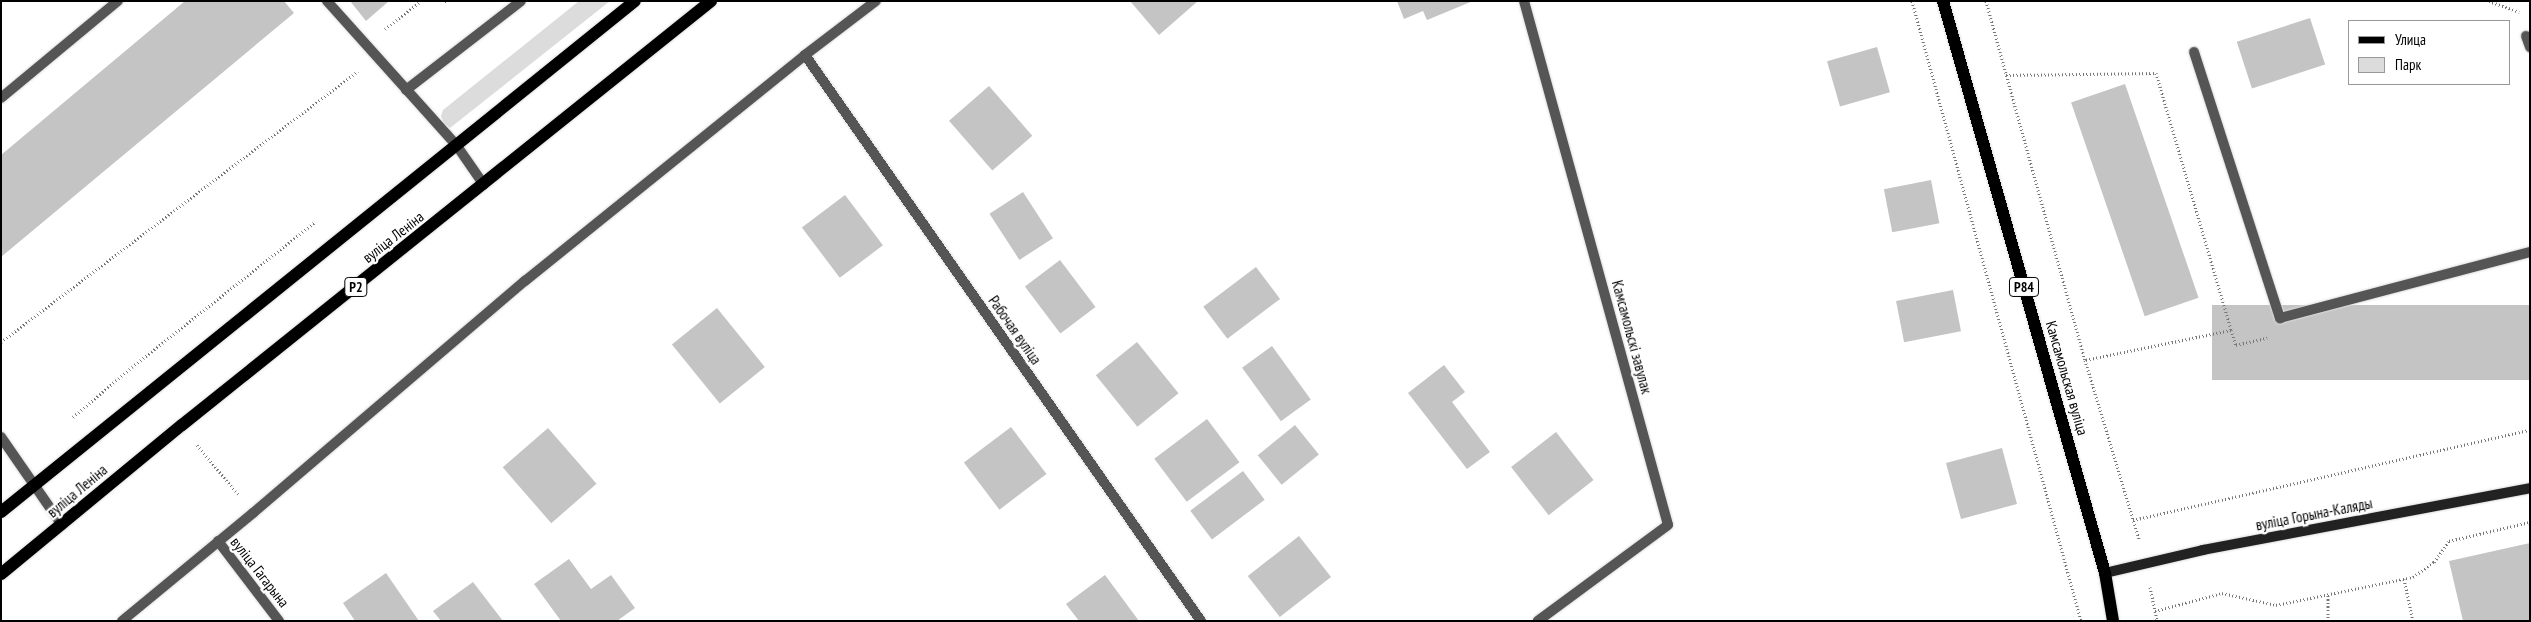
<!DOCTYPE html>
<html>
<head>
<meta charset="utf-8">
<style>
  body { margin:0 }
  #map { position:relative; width:2531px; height:622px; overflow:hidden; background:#fff; font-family:"PT Sans Narrow",sans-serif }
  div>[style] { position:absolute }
  .green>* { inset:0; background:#dcdcdc }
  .building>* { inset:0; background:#c4c4c4; transform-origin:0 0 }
  .path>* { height:3px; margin-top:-1.5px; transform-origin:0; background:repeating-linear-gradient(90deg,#777 0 1px,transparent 0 3.5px) }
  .roads { filter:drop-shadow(0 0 1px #dbdbdb) drop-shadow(0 0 1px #dbdbdb) }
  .lane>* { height:10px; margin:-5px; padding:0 5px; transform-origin:5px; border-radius:5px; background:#555 }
  .street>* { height:10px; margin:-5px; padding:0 5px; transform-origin:5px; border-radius:5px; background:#555 }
  .secondary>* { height:10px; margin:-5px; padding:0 5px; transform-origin:5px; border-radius:5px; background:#222 }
  .primary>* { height:12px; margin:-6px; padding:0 6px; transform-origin:6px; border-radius:6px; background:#000 }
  span { translate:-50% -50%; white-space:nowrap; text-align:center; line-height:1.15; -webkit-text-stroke:4.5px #fff; paint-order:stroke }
  .shield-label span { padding:1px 4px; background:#fff; border:1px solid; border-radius:4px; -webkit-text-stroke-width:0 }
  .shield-label { font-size:14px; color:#000; font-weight:700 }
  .street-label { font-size:15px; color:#000 }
  .frame { position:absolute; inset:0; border:2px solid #000; pointer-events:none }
  .legend { position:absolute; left:2348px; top:20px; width:162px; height:65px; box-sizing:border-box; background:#fff; border:1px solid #999; margin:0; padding:6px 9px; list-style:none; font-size:15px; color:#000 }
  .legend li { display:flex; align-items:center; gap:10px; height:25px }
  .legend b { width:25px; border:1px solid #999 }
</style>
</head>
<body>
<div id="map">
  <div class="green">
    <div style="clip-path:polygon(579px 1px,610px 1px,450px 128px,444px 123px,441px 116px,443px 110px)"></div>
  </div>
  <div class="building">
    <div style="clip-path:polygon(185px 1px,284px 1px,294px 13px,1px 257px,1px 155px)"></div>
    <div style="clip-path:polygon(350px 1px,389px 1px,366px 21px)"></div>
    <div style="clip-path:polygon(1130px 1px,1198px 1px,1159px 35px)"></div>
    <div style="clip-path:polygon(1397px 1px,1473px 1px,1427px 20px,1423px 11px,1404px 19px)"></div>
    <div style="left:2310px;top:18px;width:49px;height:77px;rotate:72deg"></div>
    <div style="left:1877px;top:47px;width:47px;height:52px;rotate:74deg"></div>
    <div style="left:2125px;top:84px;width:226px;height:57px;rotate:71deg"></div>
    <div style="left:989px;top:86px;width:66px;height:53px;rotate:49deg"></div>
    <div style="left:1931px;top:180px;width:44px;height:48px;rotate:79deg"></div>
    <div style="left:1023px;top:192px;width:55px;height:40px;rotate:57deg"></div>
    <div style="left:845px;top:195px;width:63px;height:54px;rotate:53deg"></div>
    <div style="left:1060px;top:260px;width:59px;height:44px;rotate:53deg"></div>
    <div style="left:1256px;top:267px;width:40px;height:66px;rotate:53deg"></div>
    <div style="left:1953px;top:290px;width:42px;height:58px;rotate:79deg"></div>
    <div style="left:2530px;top:305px;width:75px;height:318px;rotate:90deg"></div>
    <div style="left:717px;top:308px;width:76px;height:58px;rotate:51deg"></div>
    <div style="left:1137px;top:342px;width:66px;height:53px;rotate:51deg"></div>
    <div style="left:1272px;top:346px;width:66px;height:37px;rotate:54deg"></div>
    <div style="clip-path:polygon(1444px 365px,1465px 392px,1452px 402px,1490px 452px,1467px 469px,1408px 393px)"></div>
    <div style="left:1207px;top:419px;width:54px;height:66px;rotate:53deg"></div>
    <div style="left:1295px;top:425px;width:38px;height:48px;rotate:51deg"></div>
    <div style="left:1011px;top:427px;width:59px;height:59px;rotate:53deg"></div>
    <div style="left:548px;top:428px;width:74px;height:60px;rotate:49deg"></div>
    <div style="left:1556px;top:432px;width:61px;height:57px;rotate:52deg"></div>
    <div style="left:2002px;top:448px;width:58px;height:58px;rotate:75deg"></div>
    <div style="left:1243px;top:471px;width:36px;height:66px;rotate:53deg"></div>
    <div style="left:1299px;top:536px;width:52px;height:65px;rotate:52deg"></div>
    <div style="clip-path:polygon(2530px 543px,2530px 621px,2463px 621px,2449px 561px)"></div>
    <div style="clip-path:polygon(569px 559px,591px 589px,611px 575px,635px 608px,617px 621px,561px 621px,534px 584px)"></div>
    <div style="clip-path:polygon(386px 573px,419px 621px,355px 621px,343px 603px)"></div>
    <div style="clip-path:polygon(1105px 575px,1139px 621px,1079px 621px,1066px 604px)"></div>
    <div style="clip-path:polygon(473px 582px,503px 621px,441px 621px,433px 611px)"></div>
  </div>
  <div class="path">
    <div style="left:445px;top:1px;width:3px"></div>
    <div style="left:1912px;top:1px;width:643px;rotate:74.75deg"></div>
    <div style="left:1986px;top:1px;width:372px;rotate:74.6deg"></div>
    <div style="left:2085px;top:360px;width:187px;rotate:73.2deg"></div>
    <div style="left:2489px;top:1px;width:32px;rotate:20deg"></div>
    <div style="left:385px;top:29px;width:46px;rotate:-37.9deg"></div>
    <div style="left:2006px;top:75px;width:150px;rotate:-0.8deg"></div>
    <div style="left:2156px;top:73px;width:268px;rotate:73.7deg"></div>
    <div style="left:2231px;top:330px;width:149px;rotate:168.4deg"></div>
    <div style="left:2231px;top:330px;width:16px;rotate:72deg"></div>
    <div style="left:2236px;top:345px;width:32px;rotate:-13deg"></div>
    <div style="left:1px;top:342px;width:448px;rotate:-37.2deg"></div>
    <div style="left:73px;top:417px;width:77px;rotate:-40.3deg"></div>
    <div style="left:132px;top:367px;width:233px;rotate:-38.4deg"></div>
    <div style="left:197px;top:445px;width:64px;rotate:50.1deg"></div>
    <div style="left:2133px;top:520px;width:407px;rotate:-12.8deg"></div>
    <div style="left:2404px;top:579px;width:43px;rotate:77.9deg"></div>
    <div style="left:2150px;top:587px;width:35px;rotate:78deg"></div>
    <div style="left:2155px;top:611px;width:69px;rotate:-15deg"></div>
    <div style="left:2222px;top:593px;width:55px;rotate:12.5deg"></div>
    <div style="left:2276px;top:605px;width:140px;rotate:-11.6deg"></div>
    <div style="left:2413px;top:577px;width:26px;rotate:-36deg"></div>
    <div style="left:2434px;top:562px;width:26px;rotate:-54deg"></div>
    <div style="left:2449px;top:541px;width:83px;rotate:-13.2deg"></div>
    <div style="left:2328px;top:621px;width:26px;rotate:-90deg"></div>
  </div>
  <div class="roads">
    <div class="lane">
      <div style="left:327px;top:1px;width:195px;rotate:48.1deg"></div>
      <div style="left:457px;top:146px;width:47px;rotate:55.3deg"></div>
      <div style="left:2526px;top:36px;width:12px;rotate:70deg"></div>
      <div style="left:2194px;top:52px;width:280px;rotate:72.1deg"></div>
      <div style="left:2280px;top:318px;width:259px;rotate:-14.8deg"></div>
      <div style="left:406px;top:90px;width:145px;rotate:-37.7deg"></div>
      <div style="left:1px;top:98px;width:152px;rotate:-39.7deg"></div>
      <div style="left:1px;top:437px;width:107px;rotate:55.3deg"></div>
    </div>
    <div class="street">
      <div style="left:1524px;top:1px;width:543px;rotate:74.63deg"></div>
      <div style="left:1668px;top:525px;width:162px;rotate:143.6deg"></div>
      <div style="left:805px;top:55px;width:691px;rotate:55.02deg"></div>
      <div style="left:218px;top:541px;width:101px;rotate:52.7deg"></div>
      <div style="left:122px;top:621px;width:170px;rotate:-39.5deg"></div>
      <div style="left:253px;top:513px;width:358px;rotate:-40.5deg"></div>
      <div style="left:525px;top:281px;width:360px;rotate:-38.9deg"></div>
      <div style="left:805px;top:55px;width:89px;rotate:-37.3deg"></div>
    </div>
    <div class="secondary">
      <div style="left:2105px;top:573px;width:101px;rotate:-13.2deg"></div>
      <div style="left:2203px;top:550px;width:333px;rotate:-10.7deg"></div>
    </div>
    <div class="primary">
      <div style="left:1943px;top:1px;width:594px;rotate:74.19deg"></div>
      <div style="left:2105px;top:573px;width:49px;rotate:80.5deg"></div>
      <div style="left:1px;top:512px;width:814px;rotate:-38.87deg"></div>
      <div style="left:1px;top:574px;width:234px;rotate:-39.5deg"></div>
      <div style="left:182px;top:425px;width:678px;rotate:-38.71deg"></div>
    </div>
  </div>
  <div class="shield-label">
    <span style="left:356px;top:287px">Р2</span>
    <span style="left:2024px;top:287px">Р84</span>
  </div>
  <div class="street-label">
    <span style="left:393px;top:237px;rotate:-38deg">вуліца Леніна</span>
    <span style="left:1015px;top:330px;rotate:55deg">Рабочая вуліца</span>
    <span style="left:1632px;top:337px;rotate:75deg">Камсамольскі завулак</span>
    <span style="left:2067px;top:378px;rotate:74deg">Камсамольская вуліца</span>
    <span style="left:77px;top:491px;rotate:-40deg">вуліца Леніна</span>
    <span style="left:2314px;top:514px;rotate:-11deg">вуліца Горына-Каляды</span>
    <span style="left:260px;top:572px;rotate:52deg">вуліца Гагарына</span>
  </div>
  <div class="frame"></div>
  <ul class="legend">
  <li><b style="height:6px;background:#000"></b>Улица</li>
  <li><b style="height:14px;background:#dcdcdc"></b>Парк</li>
  </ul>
</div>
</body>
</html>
